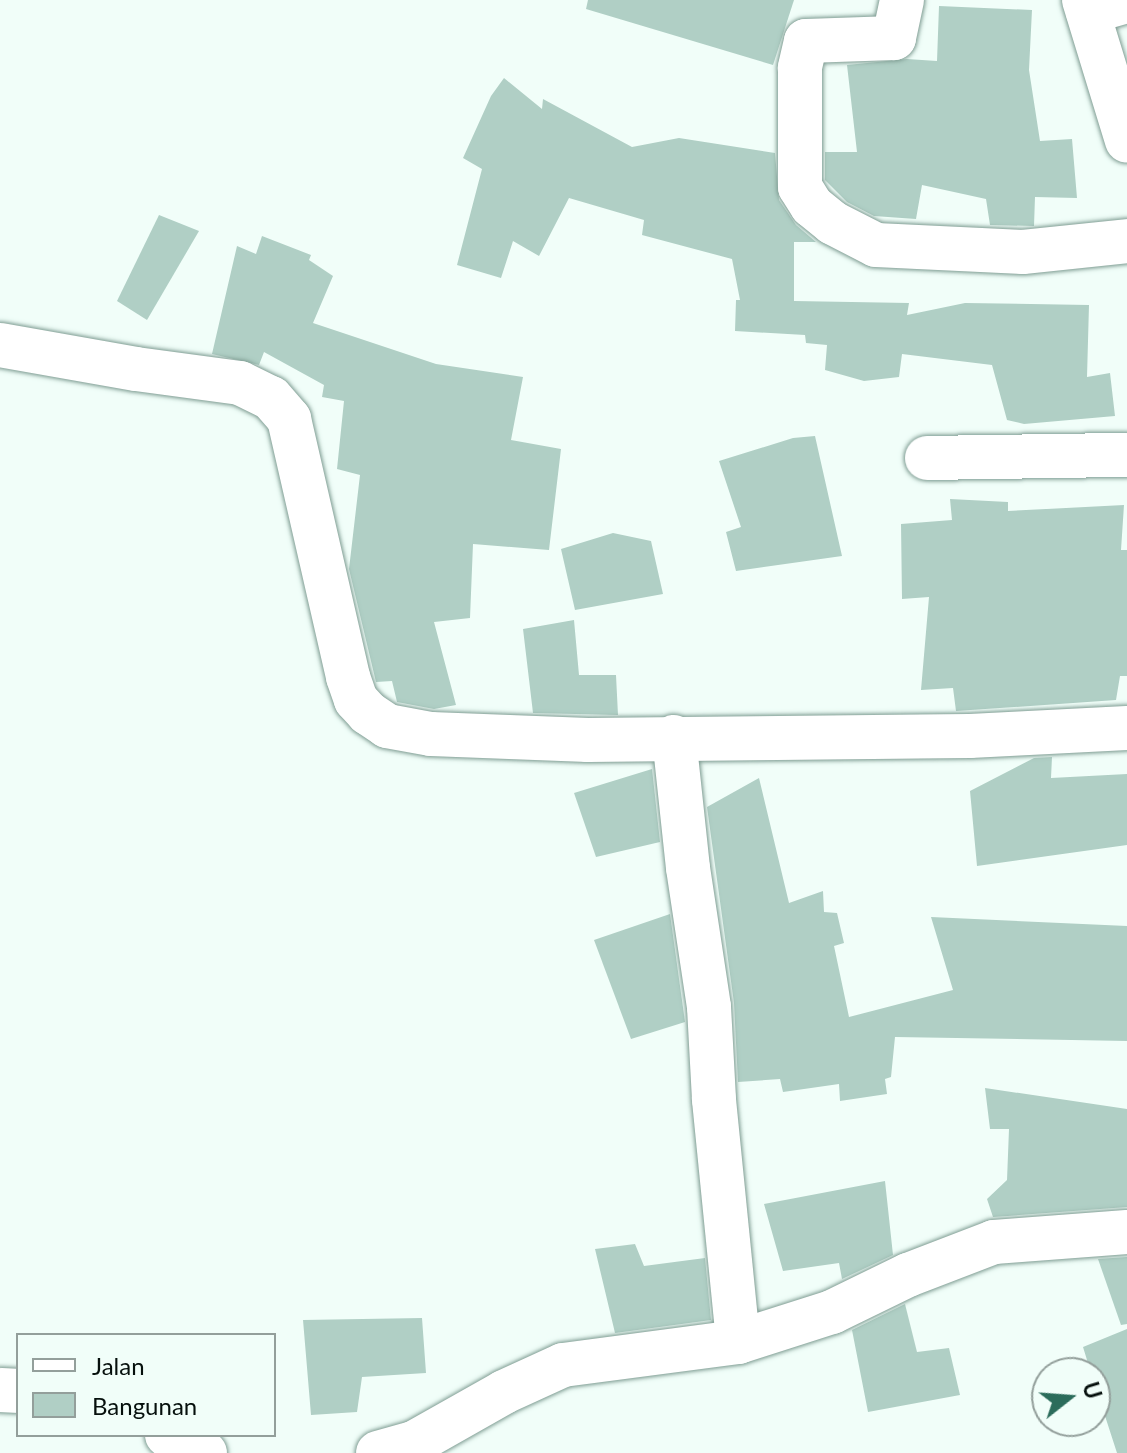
<!DOCTYPE html>
<html>
<head>
<meta charset="utf-8">
<style>
  body { margin:0 }
  #map { position:relative; width:1127px; height:1453px; overflow:hidden; background:#f1fef9; font-family:Lato,sans-serif }
  div>[style] { position:absolute }
  .building>* { inset:0; background:#b0cfc5 }
  .roads { filter:drop-shadow(0 0 2px #7f9d93) drop-shadow(0 0 2px #7f9d93) }
  .minor>* { height:44px; margin:-22px; padding:0 22px; transform-origin:22px; border-radius:22px; background:#fff }
  span { translate:-50% -50%; white-space:nowrap; text-align:center; line-height:1.15; -webkit-text-stroke:8px #f1fef9; paint-order:stroke }
  .legend { position:absolute; left:16px; top:1333px; width:260px; height:104px; box-sizing:border-box; background:#f1fef9; border:2px solid #939f9b; margin:0; padding:10px 14px; list-style:none; font-size:24px; color:#06100d }
  .legend li { display:flex; align-items:center; gap:16px; height:40px }
  .legend b { width:40px; border:2px solid #939f9b }
  .north { position:absolute; left:1031px; top:1357px; width:80px; height:80px; box-sizing:border-box; background:#f1fef9; border:2px solid #939f9b; border-radius:50%; rotate:73deg; font-size:22px; font-weight:700; line-height:32px; text-align:center; color:#06100d }
  .north::after { content:''; display:block; margin:auto; width:28px; height:36px; background:#2b6c5b; clip-path:polygon(50% 0,100% 100%,50% 72%,0 100%) }
</style>
</head>
<body>
<div id="map">
  <div class="building">
    <div style="clip-path:polygon(588px 0,794px 0,773px 65px,586px 9px)"></div>
    <div style="clip-path:polygon(939px 6px,1032px 10px,1029px 70px,1040px 141px,1072px 139px,1077px 198px,1035px 197px,1034px 226px,990px 225px,986px 199px,922px 185px,916px 219px,874px 216px,847px 202px,825px 180px,825px 152px,857px 152px,847px 65px,907px 59px,937px 61px)"></div>
    <div style="clip-path:polygon(504px 78px,542px 109px,543px 99px,632px 147px,679px 138px,775px 153px,779px 200px,796px 225px,816px 242px,794px 242px,794px 301px,909px 303px,907px 315px,965px 303px,1089px 305px,1087px 377px,1110px 373px,1115px 416px,1024px 424px,1007px 420px,992px 365px,902px 354px,899px 377px,864px 381px,825px 370px,827px 345px,806px 343px,805px 335px,735px 331px,736px 300px,740px 300px,732px 259px,642px 235px,644px 220px,569px 198px,539px 256px,513px 241px,501px 278px,457px 265px,482px 169px,463px 158px,491px 96px)"></div>
    <div style="clip-path:polygon(159px 215px,199px 231px,147px 320px,117px 301px)"></div>
    <div style="clip-path:polygon(262px 236px,311px 255px,309px 260px,333px 276px,313px 323px,436px 364px,523px 377px,511px 440px,561px 449px,549px 550px,473px 544px,470px 618px,434px 622px,456px 705px,434px 709px,397px 702px,392px 681px,376px 682px,349px 569px,360px 475px,337px 469px,344px 401px,322px 397px,324px 385px,264px 352px,259px 365px,212px 354px,237px 246px,256px 254px)"></div>
    <div style="clip-path:polygon(815px 436px,842px 556px,736px 571px,726px 532px,741px 527px,719px 461px,793px 438px)"></div>
    <div style="clip-path:polygon(950px 499px,1008px 502px,1008px 511px,1124px 505px,1121px 550px,1127px 550px,1127px 676px,1120px 676px,1116px 700px,956px 711px,953px 688px,921px 690px,929px 597px,902px 599px,901px 524px,952px 520px)"></div>
    <div style="clip-path:polygon(613px 533px,651px 541px,663px 594px,575px 610px,561px 549px)"></div>
    <div style="clip-path:polygon(574px 620px,579px 675px,616px 675px,618px 715px,533px 713px,523px 629px)"></div>
    <div style="clip-path:polygon(1052px 757px,1051px 778px,1127px 774px,1127px 845px,977px 866px,970px 791px,1034px 758px)"></div>
    <div style="clip-path:polygon(652px 769px,660px 842px,596px 857px,574px 793px)"></div>
    <div style="clip-path:polygon(759px 778px,789px 903px,823px 891px,824px 912px,837px 913px,844px 943px,834px 946px,849px 1017px,953px 990px,931px 917px,1127px 926px,1127px 1041px,895px 1037px,891px 1077px,885px 1079px,887px 1094px,840px 1101px,839px 1084px,783px 1092px,780px 1079px,738px 1082px,734px 1003px,707px 807px)"></div>
    <div style="clip-path:polygon(670px 914px,685px 1022px,631px 1039px,594px 940px)"></div>
    <div style="clip-path:polygon(985px 1088px,1127px 1109px,1127px 1207px,993px 1217px,987px 1199px,1007px 1180px,1009px 1129px,990px 1129px)"></div>
    <div style="clip-path:polygon(885px 1181px,893px 1255px,842px 1279px,839px 1263px,783px 1271px,764px 1204px)"></div>
    <div style="clip-path:polygon(635px 1244px,644px 1266px,705px 1258px,711px 1320px,615px 1333px,595px 1249px)"></div>
    <div style="clip-path:polygon(1127px 1257px,1127px 1324px,1121px 1325px,1098px 1259px)"></div>
    <div style="clip-path:polygon(905px 1304px,917px 1352px,949px 1348px,960px 1395px,868px 1412px,852px 1330px)"></div>
    <div style="clip-path:polygon(422px 1318px,426px 1373px,362px 1377px,357px 1412px,311px 1415px,303px 1320px)"></div>
    <div style="clip-path:polygon(1127px 1329px,1127px 1453px,1117px 1453px,1095px 1385px,1095px 1373px,1091px 1373px,1083px 1347px)"></div>
  </div>
  <div class="roads">
    <div class="minor">
      <div style="left:902px;top:0;width:39px;rotate:102deg"></div>
      <div style="left:894px;top:38px;width:88px;rotate:178deg"></div>
      <div style="left:806px;top:41px;width:28px;rotate:103deg"></div>
      <div style="left:800px;top:68px;width:119px;rotate:90deg"></div>
      <div style="left:800px;top:187px;width:22px;rotate:58deg"></div>
      <div style="left:812px;top:206px;width:27px;rotate:39deg"></div>
      <div style="left:833px;top:223px;width:48px;rotate:27.1deg"></div>
      <div style="left:876px;top:245px;width:147px;rotate:2.7deg"></div>
      <div style="left:1023px;top:252px;width:105px;rotate:-6deg"></div>
      <div style="left:1084px;top:0;width:147px;rotate:73deg"></div>
      <div style="left:1088px;top:12px;width:41px;rotate:-15.8deg"></div>
      <div style="left:0;top:345px;width:138px;rotate:10deg"></div>
      <div style="left:136px;top:369px;width:105px;rotate:7.7deg"></div>
      <div style="left:240px;top:383px;width:34px;rotate:26deg"></div>
      <div style="left:271px;top:398px;width:28px;rotate:49deg"></div>
      <div style="left:289px;top:419px;width:265px;rotate:77.1deg"></div>
      <div style="left:348px;top:677px;width:24px;rotate:71deg"></div>
      <div style="left:356px;top:700px;width:18px;rotate:47deg"></div>
      <div style="left:368px;top:713px;width:23px;rotate:34deg"></div>
      <div style="left:387px;top:726px;width:45px;rotate:10.3deg"></div>
      <div style="left:431px;top:734px;width:157px;rotate:2.2deg"></div>
      <div style="left:588px;top:740px;width:382px;rotate:-0.6deg"></div>
      <div style="left:970px;top:736px;width:157px;rotate:-2.9deg"></div>
      <div style="left:927px;top:458px;width:200px;rotate:-0.9deg"></div>
      <div style="left:674px;top:737px;width:132px;rotate:83.9deg"></div>
      <div style="left:688px;top:868px;width:141px;rotate:81.4deg"></div>
      <div style="left:709px;top:1007px;width:93px;rotate:86.9deg"></div>
      <div style="left:714px;top:1100px;width:243px;rotate:84.3deg"></div>
      <div style="left:0;top:1390px;width:18px;rotate:3deg"></div>
      <div style="left:167px;top:1435px;width:42px;rotate:25.3deg"></div>
      <div style="left:378px;top:1453px;width:37px;rotate:-16deg"></div>
      <div style="left:414px;top:1443px;width:103px;rotate:-29.5deg"></div>
      <div style="left:504px;top:1392px;width:65px;rotate:-24.6deg"></div>
      <div style="left:563px;top:1365px;width:177px;rotate:-7.5deg"></div>
      <div style="left:738px;top:1342px;width:99px;rotate:-17.7deg"></div>
      <div style="left:832px;top:1312px;width:85px;rotate:-26deg"></div>
      <div style="left:908px;top:1275px;width:92px;rotate:-21deg"></div>
      <div style="left:994px;top:1242px;width:133px;rotate:-4.3deg"></div>
    </div>
  </div>
  <ul class="legend">
  <li><b style="height:10px;background:#fff"></b>Jalan</li>
  <li><b style="height:22px;background:#b0cfc5"></b>Bangunan</li>
  </ul>
  <div class="north">U</div>
</div>
</body>
</html>
